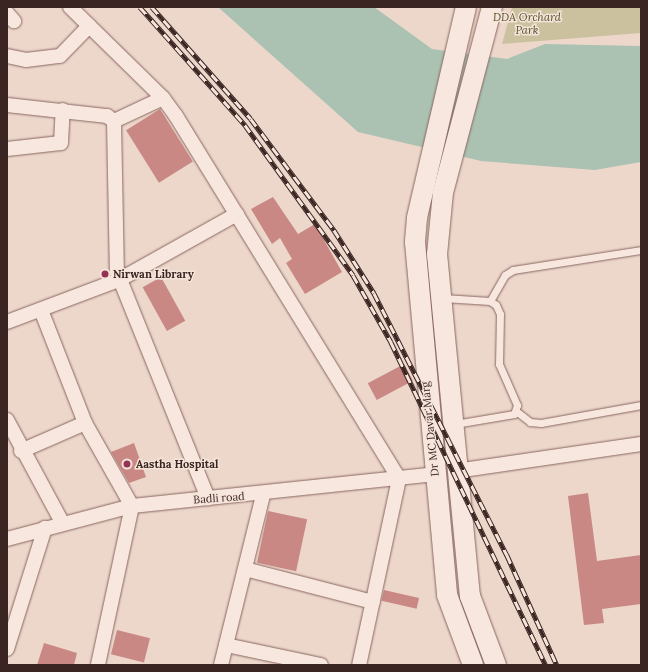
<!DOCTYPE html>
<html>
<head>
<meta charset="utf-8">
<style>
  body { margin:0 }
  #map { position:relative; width:648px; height:672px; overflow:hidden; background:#edd7cb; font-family:Lora,serif }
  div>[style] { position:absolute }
  .green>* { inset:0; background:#cbc19f }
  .water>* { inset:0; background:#abc2b3 }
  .building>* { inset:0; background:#c98883; transform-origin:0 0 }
  .roads { filter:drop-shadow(0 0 1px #896760) drop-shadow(0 0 1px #896760) }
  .lane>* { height:7px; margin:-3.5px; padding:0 3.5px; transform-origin:3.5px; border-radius:3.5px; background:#f8e7de }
  .street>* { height:14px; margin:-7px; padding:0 7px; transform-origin:7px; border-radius:7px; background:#f8e7de }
  .secondary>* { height:20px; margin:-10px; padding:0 10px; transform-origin:10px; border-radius:10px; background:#f8e7de }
  .rail>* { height:4.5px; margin-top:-2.25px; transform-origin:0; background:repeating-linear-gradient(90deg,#f5e4da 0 9px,#3a2522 0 18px); box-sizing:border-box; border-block:1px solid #3a2522 }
  .dots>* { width:11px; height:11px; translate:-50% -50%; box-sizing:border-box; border:2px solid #f5e4da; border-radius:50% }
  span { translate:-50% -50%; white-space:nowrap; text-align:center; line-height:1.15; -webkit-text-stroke:3px #f5e4da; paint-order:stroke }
  .park-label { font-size:11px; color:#56512a; font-style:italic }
  .poi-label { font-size:11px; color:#3a2522; font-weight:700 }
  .left { translate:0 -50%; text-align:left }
  .street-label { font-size:11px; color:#3a2522 }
  .frame { position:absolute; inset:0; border:8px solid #3a2522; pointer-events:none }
</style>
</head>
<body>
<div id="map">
  <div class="green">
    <div style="clip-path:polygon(512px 7px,641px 7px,641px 33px,502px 44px)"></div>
  </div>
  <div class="water">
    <div style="clip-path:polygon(218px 7px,374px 7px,432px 49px,507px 59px,545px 44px,641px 46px,641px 162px,595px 170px,481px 161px,358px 132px)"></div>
  </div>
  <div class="building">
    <div style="left:160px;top:109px;width:62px;height:40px;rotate:58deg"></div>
    <div style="clip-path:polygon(273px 197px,298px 234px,315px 224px,342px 272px,305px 294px,286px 263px,292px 259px,280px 238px,272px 244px,251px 209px)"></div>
    <div style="left:161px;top:277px;width:50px;height:21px;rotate:61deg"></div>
    <div style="left:404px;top:364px;width:19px;height:41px;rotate:62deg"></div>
    <div style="clip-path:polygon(134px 443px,146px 477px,129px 483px,111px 452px)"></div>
    <div style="clip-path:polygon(588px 493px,597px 561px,641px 555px,641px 604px,602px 609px,604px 623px,584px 625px,568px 496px)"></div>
    <div style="left:268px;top:511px;width:40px;height:53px;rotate:12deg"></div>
    <div style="left:384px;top:590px;width:36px;height:11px;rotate:13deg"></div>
    <div style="left:117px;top:630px;width:34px;height:25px;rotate:14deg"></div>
    <div style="clip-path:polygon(44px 643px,77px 653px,74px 665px,37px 665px)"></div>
  </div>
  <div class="roads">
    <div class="lane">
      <div style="left:443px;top:298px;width:47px;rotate:3.7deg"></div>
      <div style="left:490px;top:301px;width:7px;rotate:34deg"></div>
      <div style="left:496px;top:305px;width:10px;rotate:66deg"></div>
      <div style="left:500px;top:314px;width:50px;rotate:91.1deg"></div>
      <div style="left:499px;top:364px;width:45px;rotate:66.3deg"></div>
      <div style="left:517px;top:405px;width:9px;rotate:108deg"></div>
      <div style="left:514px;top:414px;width:60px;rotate:170.4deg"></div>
      <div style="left:490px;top:301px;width:30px;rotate:-60deg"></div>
      <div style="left:505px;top:275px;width:9px;rotate:-32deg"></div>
      <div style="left:513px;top:270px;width:130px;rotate:-8.9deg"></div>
      <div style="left:516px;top:411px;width:18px;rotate:38deg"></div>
      <div style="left:530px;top:422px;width:11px;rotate:5deg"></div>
      <div style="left:541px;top:423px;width:102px;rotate:-10.2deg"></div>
    </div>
    <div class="street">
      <div style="left:70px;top:7px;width:130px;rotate:44.4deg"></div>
      <div style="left:163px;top:98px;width:22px;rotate:54deg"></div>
      <div style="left:176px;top:116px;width:426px;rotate:58.4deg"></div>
      <div style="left:399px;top:479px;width:190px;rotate:102.1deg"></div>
      <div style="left:7px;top:13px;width:11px;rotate:49deg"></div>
      <div style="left:7px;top:56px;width:19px;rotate:12deg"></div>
      <div style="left:26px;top:60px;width:34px;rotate:-7deg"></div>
      <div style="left:60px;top:56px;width:42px;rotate:-46deg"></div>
      <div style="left:7px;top:105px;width:101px;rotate:6.3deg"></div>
      <div style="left:107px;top:116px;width:9px;rotate:36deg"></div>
      <div style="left:114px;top:121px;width:151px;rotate:88.9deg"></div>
      <div style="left:117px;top:272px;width:244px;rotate:68.1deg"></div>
      <div style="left:114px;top:121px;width:54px;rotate:-25.1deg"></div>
      <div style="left:7px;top:149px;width:54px;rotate:-6.3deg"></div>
      <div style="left:61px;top:143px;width:33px;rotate:-87deg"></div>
      <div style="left:41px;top:310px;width:121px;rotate:68.7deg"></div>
      <div style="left:85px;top:423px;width:95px;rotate:60.5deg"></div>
      <div style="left:132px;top:506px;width:163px;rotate:102.1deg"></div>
      <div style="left:7px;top:322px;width:120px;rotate:-20.6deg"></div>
      <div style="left:119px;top:280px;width:135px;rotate:-29.2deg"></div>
      <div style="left:7px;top:420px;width:116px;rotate:61.7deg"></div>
      <div style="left:21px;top:451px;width:70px;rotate:-23.6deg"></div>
      <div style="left:456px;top:471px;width:187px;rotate:-8.3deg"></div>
      <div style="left:7px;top:539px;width:129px;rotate:-14.8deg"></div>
      <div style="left:132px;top:506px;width:305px;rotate:-6deg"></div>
      <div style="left:245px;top:569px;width:132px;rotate:14.5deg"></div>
      <div style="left:226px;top:645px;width:97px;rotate:11.9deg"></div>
      <div style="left:7px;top:649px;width:127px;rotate:-72.6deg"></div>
      <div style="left:221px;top:665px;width:175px;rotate:-76.1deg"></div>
    </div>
    <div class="secondary">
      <div style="left:466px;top:7px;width:217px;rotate:103.1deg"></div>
      <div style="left:417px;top:218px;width:24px;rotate:95deg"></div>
      <div style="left:415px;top:242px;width:354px;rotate:84.8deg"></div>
      <div style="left:447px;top:595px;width:75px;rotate:69.6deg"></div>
      <div style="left:492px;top:7px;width:191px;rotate:104.8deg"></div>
      <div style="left:443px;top:192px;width:62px;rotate:95.5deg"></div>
      <div style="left:437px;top:254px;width:344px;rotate:84.5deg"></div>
      <div style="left:470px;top:596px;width:74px;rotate:69.4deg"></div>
    </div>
  </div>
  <div class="rail">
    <div style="left:140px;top:7px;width:158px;rotate:48.3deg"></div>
    <div style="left:245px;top:125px;width:185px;rotate:54.2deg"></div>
    <div style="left:353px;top:275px;width:77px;rotate:60.4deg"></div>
    <div style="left:391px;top:342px;width:358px;rotate:64.4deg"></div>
    <div style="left:152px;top:7px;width:149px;rotate:48.5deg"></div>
    <div style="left:251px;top:119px;width:139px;rotate:53.2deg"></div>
    <div style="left:334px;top:230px;width:75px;rotate:57.6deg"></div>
    <div style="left:374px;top:293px;width:294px;rotate:63.1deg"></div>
    <div style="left:507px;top:555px;width:121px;rotate:65.6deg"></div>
  </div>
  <div class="dots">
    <div style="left:105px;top:274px;background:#953355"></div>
    <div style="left:127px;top:464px;background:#953355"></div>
  </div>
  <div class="park-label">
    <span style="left:527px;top:24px">DDA Orchard<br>Park</span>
  </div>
  <div class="poi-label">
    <span class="left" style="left:113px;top:274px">Nirwan Library</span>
    <span class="left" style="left:136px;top:464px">Aastha Hospital</span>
  </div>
  <div class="street-label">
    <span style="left:430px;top:429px;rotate:-96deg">Dr MC Davar Marg</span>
    <span style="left:219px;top:498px;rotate:-4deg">Badli road</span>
  </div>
  <div class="frame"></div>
</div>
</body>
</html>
